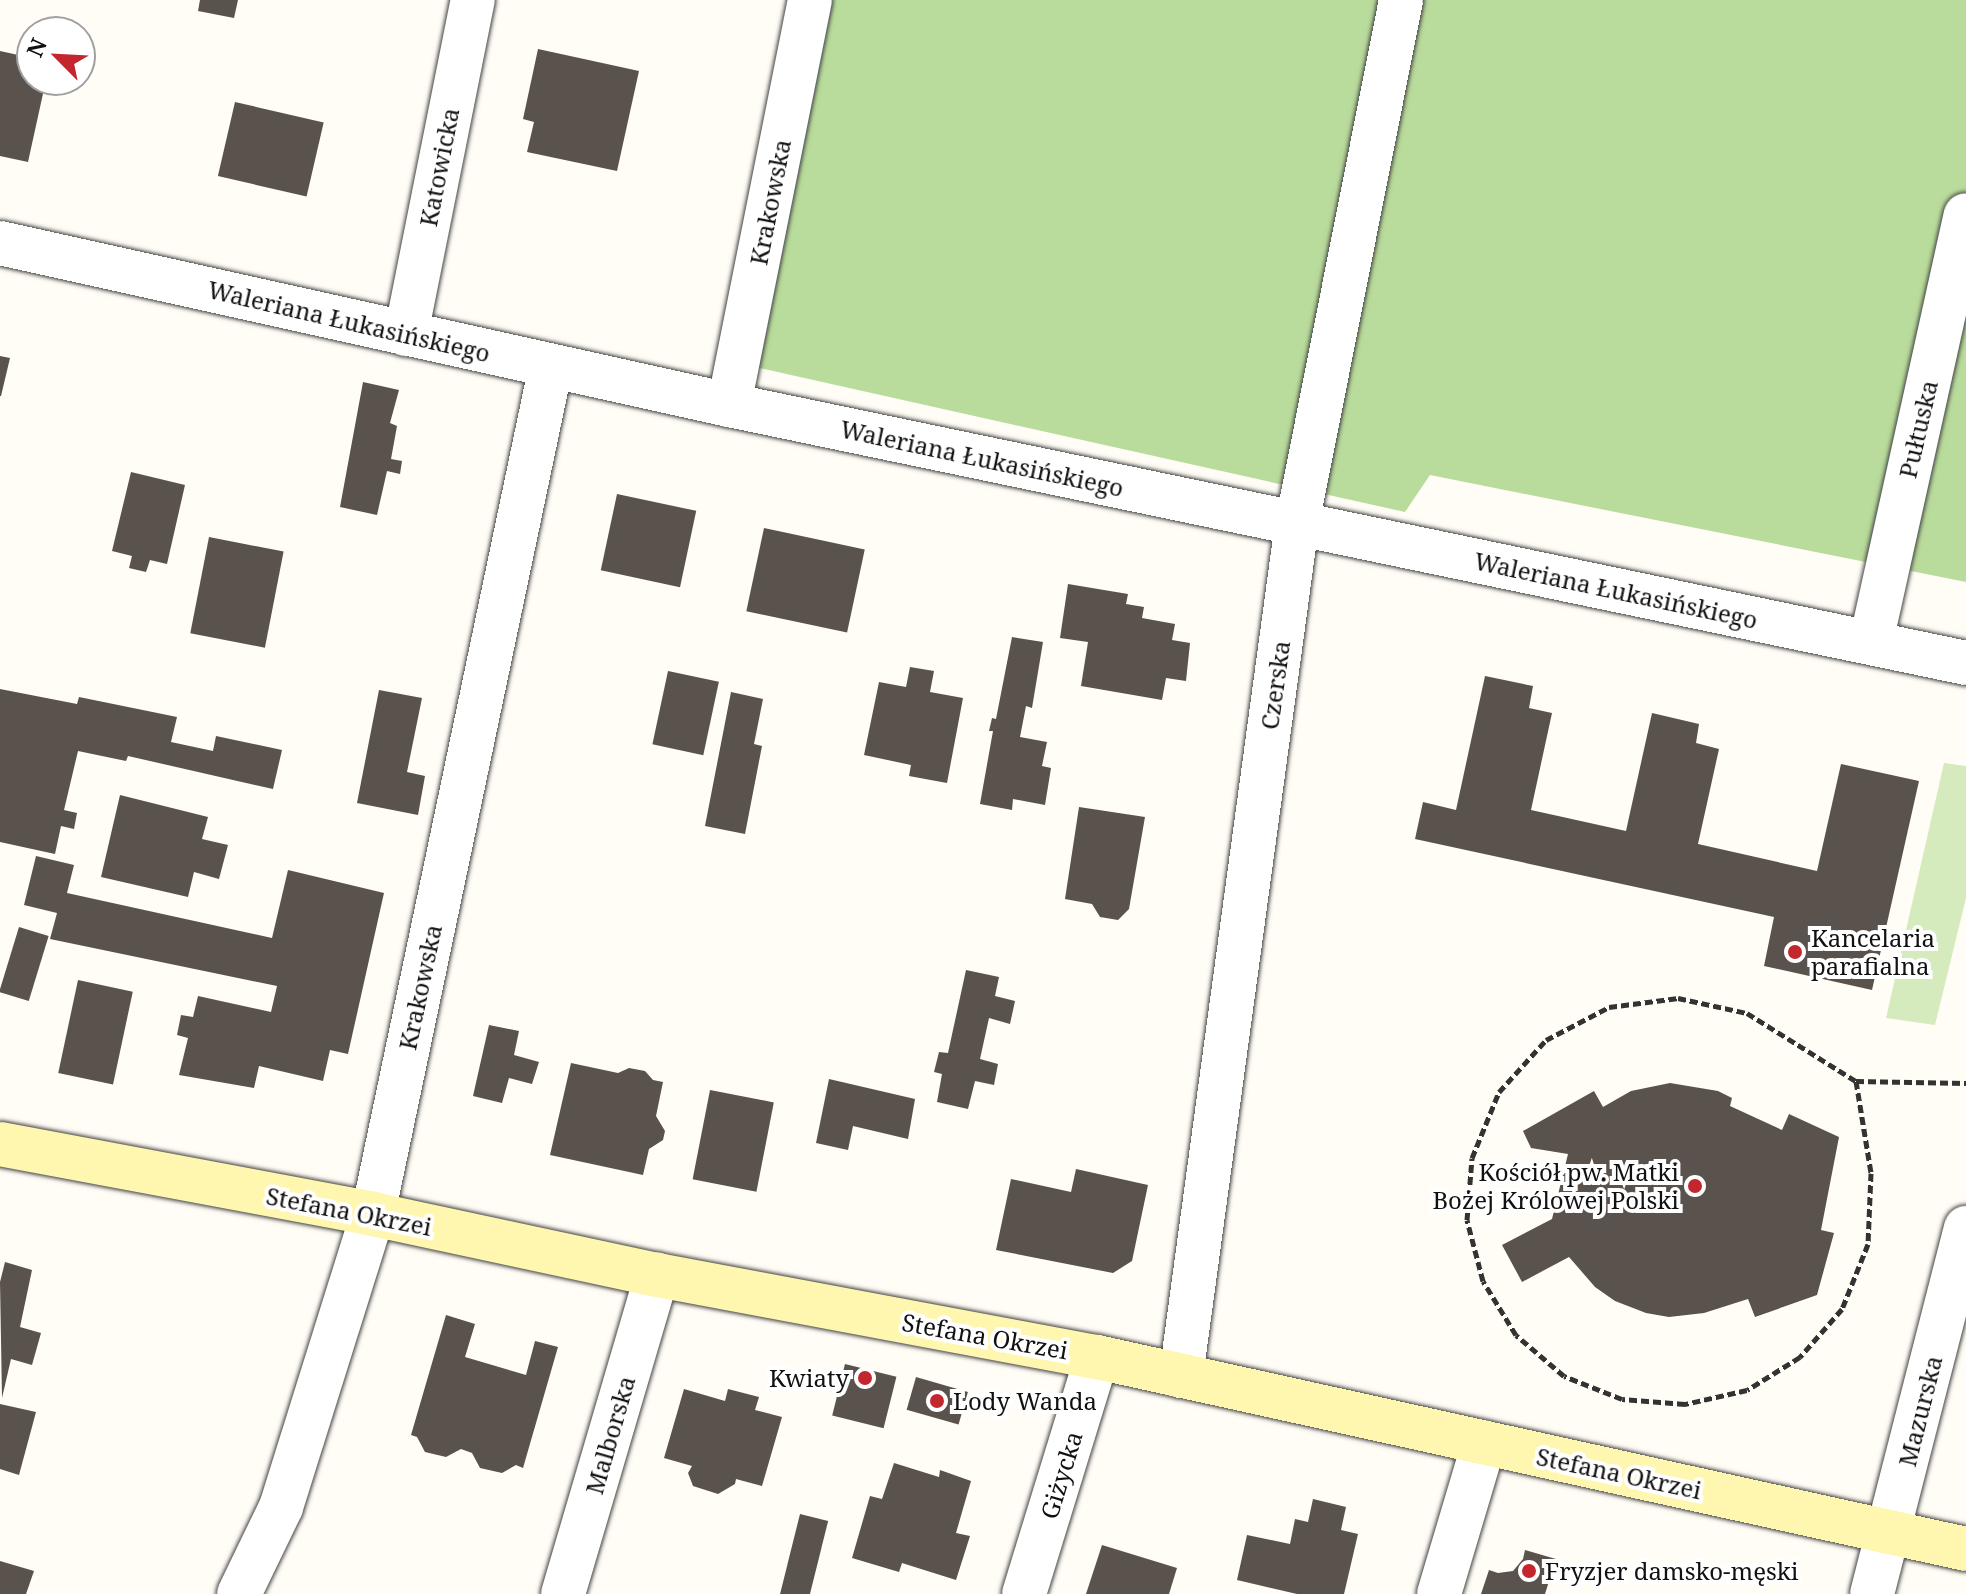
<!DOCTYPE html>
<html>
<head>
<meta charset="utf-8">
<style>
  body { margin:0 }
  #map { position:relative; width:1966px; height:1594px; overflow:hidden; background:#fffdf5; font-family:"Noto Serif",serif }
  div>[style] { position:absolute }
  .green>* { inset:0; background:#d5ebbd }
  .forest>* { inset:0; background:#b9dc9c }
  .building>* { inset:0; background:#5a524d; transform-origin:0 0 }
  .path>* { height:5px; margin-top:-2.5px; transform-origin:0; background:repeating-linear-gradient(90deg,#333 0 8px,transparent 0 12px) }
  .roads { filter:drop-shadow(0 0 2px #444) drop-shadow(0 0 2px #444) }
  .street>* { height:44px; margin:-22px; padding:0 22px; transform-origin:22px; border-radius:22px; background:#fff }
  .secondary>* { height:44px; margin:-22px; padding:0 22px; transform-origin:22px; border-radius:22px; background:#fff6b0 }
  .dots>* { width:22px; height:22px; translate:-50% -50%; box-sizing:border-box; border:4px solid #fff; border-radius:50% }
  span { translate:-50% -50%; white-space:nowrap; text-align:center; line-height:1.15; -webkit-text-stroke:8px #fff; paint-order:stroke }
  .street-label { font-size:24px; color:#111 }
  .poi-label { font-size:24px; color:#111 }
  .left { translate:0 -50%; text-align:left }
  .right { translate:-100% -50%; text-align:right }
  .north { position:absolute; left:16px; top:16px; width:80px; height:80px; box-sizing:border-box; background:#fff; border:2px solid #a0a0a0; border-radius:50%; rotate:294deg; font-size:22px; font-weight:700; line-height:32px; text-align:center; color:#111 }
  .north::after { content:''; display:block; margin:auto; width:28px; height:36px; background:#c4262e; clip-path:polygon(50% 0,100% 100%,50% 72%,0 100%) }
</style>
</head>
<body>
<div id="map">
  <div class="green">
    <div style="clip-path:polygon(1944px 763px,1966px 766px,1966px 898px,1935px 1025px,1886px 1018px)"></div>
  </div>
  <div class="forest">
    <div style="clip-path:polygon(828px 0,1966px 0,1966px 582px,1430px 475px,1405px 512px,755px 367px)"></div>
  </div>
  <div class="building">
    <div style="clip-path:polygon(200px 0,238px 0,234px 18px,198px 11px)"></div>
    <div style="clip-path:polygon(538px 49px,639px 71px,617px 171px,527px 152px,534px 122px,523px 119px)"></div>
    <div style="clip-path:polygon(0 51px,32px 58px,32px 80px,46px 80px,28px 162px,0 156px)"></div>
    <div style="left:235px;top:102px;width:91px;height:76px;rotate:13deg"></div>
    <div style="clip-path:polygon(0 356px,10px 358px,1px 396px,0 396px)"></div>
    <div style="clip-path:polygon(363px 382px,399px 390px,390px 423px,397px 426px,391px 459px,402px 461px,400px 474px,387px 471px,377px 515px,340px 507px)"></div>
    <div style="clip-path:polygon(131px 472px,185px 485px,167px 564px,150px 560px,146px 572px,129px 568px,132px 556px,112px 551px)"></div>
    <div style="left:617px;top:494px;width:81px;height:78px;rotate:12deg"></div>
    <div style="left:764px;top:528px;width:103px;height:85px;rotate:12deg"></div>
    <div style="left:209px;top:537px;width:76px;height:98px;rotate:11deg"></div>
    <div style="clip-path:polygon(1068px 584px,1128px 594px,1126px 604px,1144px 607px,1142px 618px,1175px 624px,1172px 640px,1190px 643px,1186px 681px,1166px 678px,1162px 700px,1081px 686px,1088px 642px,1060px 638px)"></div>
    <div style="clip-path:polygon(1012px 637px,1043px 642px,1032px 708px,1026px 706px,1020px 737px,1047px 742px,1042px 766px,1051px 768px,1045px 805px,1013px 799px,1012px 810px,980px 804px,993px 731px,989px 731px,992px 718px,996px 719px)"></div>
    <div style="clip-path:polygon(910px 667px,934px 671px,930px 692px,963px 698px,947px 783px,909px 776px,911px 765px,864px 755px,879px 682px,906px 687px)"></div>
    <div style="left:668px;top:671px;width:52px;height:75px;rotate:12deg"></div>
    <div style="clip-path:polygon(1485px 676px,1533px 686px,1529px 708px,1552px 713px,1531px 810px,1626px 831px,1652px 713px,1699px 724px,1696px 743px,1719px 749px,1698px 844px,1817px 871px,1841px 764px,1919px 781px,1872px 990px,1764px 966px,1774px 917px,1415px 839px,1423px 802px,1456px 810px)"></div>
    <div style="clip-path:polygon(0 689px,77px 704px,79px 697px,177px 717px,171px 742px,213px 751px,216px 736px,282px 750px,273px 789px,128px 756px,126px 761px,78px 751px,64px 810px,77px 813px,74px 829px,61px 826px,55px 854px,0 842px)"></div>
    <div style="clip-path:polygon(379px 690px,422px 698px,407px 772px,425px 776px,418px 815px,357px 803px)"></div>
    <div style="clip-path:polygon(731px 692px,763px 699px,754px 744px,762px 746px,745px 834px,705px 826px)"></div>
    <div style="clip-path:polygon(120px 795px,208px 817px,202px 839px,228px 845px,219px 879px,194px 872px,188px 897px,101px 877px)"></div>
    <div style="clip-path:polygon(1079px 807px,1145px 817px,1129px 909px,1118px 920px,1100px 917px,1092px 904px,1065px 899px)"></div>
    <div style="clip-path:polygon(36px 856px,74px 865px,67px 893px,272px 938px,288px 870px,384px 893px,348px 1054px,330px 1050px,323px 1081px,259px 1066px,254px 1088px,179px 1075px,188px 1038px,177px 1035px,181px 1015px,193px 1017px,198px 996px,271px 1012px,277px 986px,50px 939px,57px 913px,24px 905px)"></div>
    <div style="left:19px;top:927px;width:31px;height:68px;rotate:17deg"></div>
    <div style="clip-path:polygon(966px 970px,999px 977px,995px 996px,1015px 1001px,1010px 1024px,989px 1018px,980px 1059px,998px 1064px,994px 1085px,975px 1081px,968px 1109px,937px 1102px,942px 1074px,934px 1072px,939px 1052px,948px 1053px)"></div>
    <div style="left:78px;top:980px;width:56px;height:95px;rotate:12deg"></div>
    <div style="clip-path:polygon(489px 1025px,519px 1031px,514px 1055px,539px 1062px,532px 1084px,509px 1078px,502px 1103px,473px 1096px)"></div>
    <div style="clip-path:polygon(571px 1063px,618px 1073px,629px 1068px,645px 1071px,653px 1080px,663px 1082px,656px 1116px,665px 1131px,663px 1140px,649px 1149px,643px 1175px,550px 1155px)"></div>
    <div style="clip-path:polygon(829px 1079px,915px 1099px,908px 1139px,853px 1126px,848px 1150px,816px 1143px)"></div>
    <div style="clip-path:polygon(1670px 1083px,1718px 1091px,1732px 1098px,1730px 1106px,1782px 1130px,1789px 1114px,1839px 1137px,1821px 1230px,1834px 1233px,1817px 1295px,1755px 1317px,1748px 1299px,1704px 1313px,1669px 1317px,1646px 1313px,1615px 1301px,1595px 1287px,1569px 1257px,1522px 1282px,1502px 1245px,1552px 1219px,1568px 1154px,1531px 1148px,1523px 1131px,1594px 1091px,1603px 1107px,1631px 1091px)"></div>
    <div style="left:710px;top:1090px;width:65px;height:91px;rotate:11deg"></div>
    <div style="clip-path:polygon(1076px 1169px,1148px 1185px,1132px 1261px,1113px 1273px,996px 1250px,1011px 1179px,1071px 1192px)"></div>
    <div style="clip-path:polygon(5px 1262px,32px 1270px,20px 1327px,41px 1333px,32px 1365px,11px 1359px,2px 1398px,0 1282px)"></div>
    <div style="clip-path:polygon(446px 1315px,475px 1324px,465px 1357px,526px 1375px,535px 1341px,558px 1347px,523px 1468px,516px 1465px,502px 1473px,480px 1468px,472px 1453px,461px 1449px,446px 1457px,425px 1452px,417px 1437px,411px 1435px)"></div>
    <div style="left:845px;top:1364px;width:53px;height:53px;rotate:14deg"></div>
    <div style="left:916px;top:1377px;width:54px;height:34px;rotate:16deg"></div>
    <div style="clip-path:polygon(684px 1389px,725px 1401px,728px 1389px,759px 1397px,755px 1410px,782px 1417px,762px 1486px,736px 1479px,735px 1484px,718px 1494px,693px 1486px,688px 1473px,692px 1466px,664px 1458px)"></div>
    <div style="clip-path:polygon(0 1404px,36px 1412px,19px 1475px,0 1469px)"></div>
    <div style="clip-path:polygon(894px 1463px,939px 1477px,940px 1470px,971px 1481px,956px 1533px,970px 1536px,956px 1580px,902px 1563px,899px 1572px,852px 1558px,870px 1496px,882px 1499px)"></div>
    <div style="clip-path:polygon(1313px 1499px,1346px 1507px,1341px 1530px,1358px 1534px,1344px 1594px,1297px 1594px,1237px 1580px,1247px 1535px,1290px 1544px,1295px 1519px,1308px 1522px)"></div>
    <div style="left:800px;top:1514px;width:29px;height:83px;rotate:14deg"></div>
    <div style="clip-path:polygon(1102px 1545px,1177px 1568px,1169px 1594px,1086px 1594px)"></div>
    <div style="clip-path:polygon(1525px 1550px,1556px 1559px,1545px 1594px,1481px 1594px,1489px 1570px,1498px 1573px,1513px 1571px,1523px 1559px)"></div>
    <div style="clip-path:polygon(0 1561px,34px 1571px,26px 1594px,0 1594px)"></div>
  </div>
  <div class="path">
    <div style="left:1678px;top:998px;width:71px;rotate:12.3deg"></div>
    <div style="left:1747px;top:1013px;width:128px;rotate:32deg"></div>
    <div style="left:1856px;top:1081px;width:93px;rotate:80.7deg"></div>
    <div style="left:1871px;top:1173px;width:71px;rotate:92.4deg"></div>
    <div style="left:1868px;top:1244px;width:70px;rotate:111.8deg"></div>
    <div style="left:1842px;top:1309px;width:64px;rotate:131.2deg"></div>
    <div style="left:1800px;top:1357px;width:62px;rotate:148.1deg"></div>
    <div style="left:1747px;top:1390px;width:64px;rotate:167.3deg"></div>
    <div style="left:1685px;top:1404px;width:63px;rotate:-175.5deg"></div>
    <div style="left:1622px;top:1399px;width:62px;rotate:-158.4deg"></div>
    <div style="left:1564px;top:1376px;width:63px;rotate:-139.5deg"></div>
    <div style="left:1516px;top:1335px;width:63px;rotate:-121.4deg"></div>
    <div style="left:1483px;top:1281px;width:63px;rotate:-104.7deg"></div>
    <div style="left:1467px;top:1220px;width:62px;rotate:-85.4deg"></div>
    <div style="left:1472px;top:1158px;width:71px;rotate:-67.8deg"></div>
    <div style="left:1499px;top:1092px;width:70px;rotate:-47.9deg"></div>
    <div style="left:1546px;top:1040px;width:71px;rotate:-27.6deg"></div>
    <div style="left:1609px;top:1007px;width:70px;rotate:-7.4deg"></div>
    <div style="left:1856px;top:1081px;width:110px;rotate:1deg"></div>
  </div>
  <div class="roads">
    <div class="street">
      <div style="left:0;top:243px;width:747px;rotate:12.53deg"></div>
      <div style="left:729px;top:405px;width:1264px;rotate:11.78deg"></div>
      <div style="left:406px;top:334px;width:341px;rotate:-78.7deg"></div>
      <div style="left:729px;top:405px;width:413px;rotate:-78.7deg"></div>
      <div style="left:1871px;top:642px;width:437px;rotate:-77.5deg"></div>
      <div style="left:1181px;top:1376px;width:860px;rotate:-82.25deg"></div>
      <div style="left:1297px;top:524px;width:534px;rotate:-78.77deg"></div>
      <div style="left:239px;top:1594px;width:97px;rotate:-64.2deg"></div>
      <div style="left:281px;top:1507px;width:307px;rotate:-72.6deg"></div>
      <div style="left:373px;top:1214px;width:866px;rotate:-78.15deg"></div>
      <div style="left:563px;top:1594px;width:333px;rotate:-73.6deg"></div>
      <div style="left:1024px;top:1594px;width:248px;rotate:-72.9deg"></div>
      <div style="left:1439px;top:1594px;width:158px;rotate:-73.4deg"></div>
      <div style="left:1872px;top:1594px;width:378px;rotate:-75.6deg"></div>
    </div>
    <div class="secondary">
      <div style="left:0;top:1144px;width:380px;rotate:10.6deg"></div>
      <div style="left:373px;top:1214px;width:290px;rotate:12.1deg"></div>
      <div style="left:657px;top:1275px;width:448px;rotate:10.6deg"></div>
      <div style="left:1097px;top:1357px;width:890px;rotate:12.46deg"></div>
    </div>
  </div>
  <div class="dots">
    <div style="left:1795px;top:952px;background:#c4262e"></div>
    <div style="left:1695px;top:1186px;background:#c4262e"></div>
    <div style="left:865px;top:1378px;background:#c4262e"></div>
    <div style="left:937px;top:1401px;background:#c4262e"></div>
    <div style="left:1529px;top:1571px;background:#c4262e"></div>
  </div>
  <div class="street-label">
    <span style="left:439px;top:167px;rotate:-79deg">Katowicka</span>
    <span style="left:770px;top:202px;rotate:-79deg">Krakowska</span>
    <span style="left:349px;top:321px;rotate:13deg">Waleriana Łukasińskiego</span>
    <span style="left:1918px;top:429px;rotate:-77deg">Pułtuska</span>
    <span style="left:982px;top:458px;rotate:12deg">Waleriana Łukasińskiego</span>
    <span style="left:1616px;top:590px;rotate:12deg">Waleriana Łukasińskiego</span>
    <span style="left:1275px;top:685px;rotate:-82deg">Czerska</span>
    <span style="left:420px;top:987px;rotate:-78deg">Krakowska</span>
    <span style="left:349px;top:1211px;rotate:11deg">Stefana Okrzei</span>
    <span style="left:985px;top:1336px;rotate:10deg">Stefana Okrzei</span>
    <span style="left:1920px;top:1411px;rotate:-76deg">Mazurska</span>
    <span style="left:610px;top:1435px;rotate:-74deg">Malborska</span>
    <span style="left:1619px;top:1473px;rotate:12deg">Stefana Okrzei</span>
    <span style="left:1061px;top:1475px;rotate:-73deg">Giżycka</span>
  </div>
  <div class="poi-label">
    <span class="left" style="left:1811px;top:952px">Kancelaria<br>parafialna</span>
    <span class="right" style="left:1679px;top:1186px">Kościół pw. Matki<br>Bożej Królowej Polski</span>
    <span class="right" style="left:849px;top:1378px">Kwiaty</span>
    <span class="left" style="left:953px;top:1401px">Lody Wanda</span>
    <span class="left" style="left:1545px;top:1571px">Fryzjer damsko-męski</span>
  </div>
  <div class="north">N</div>
</div>
</body>
</html>
